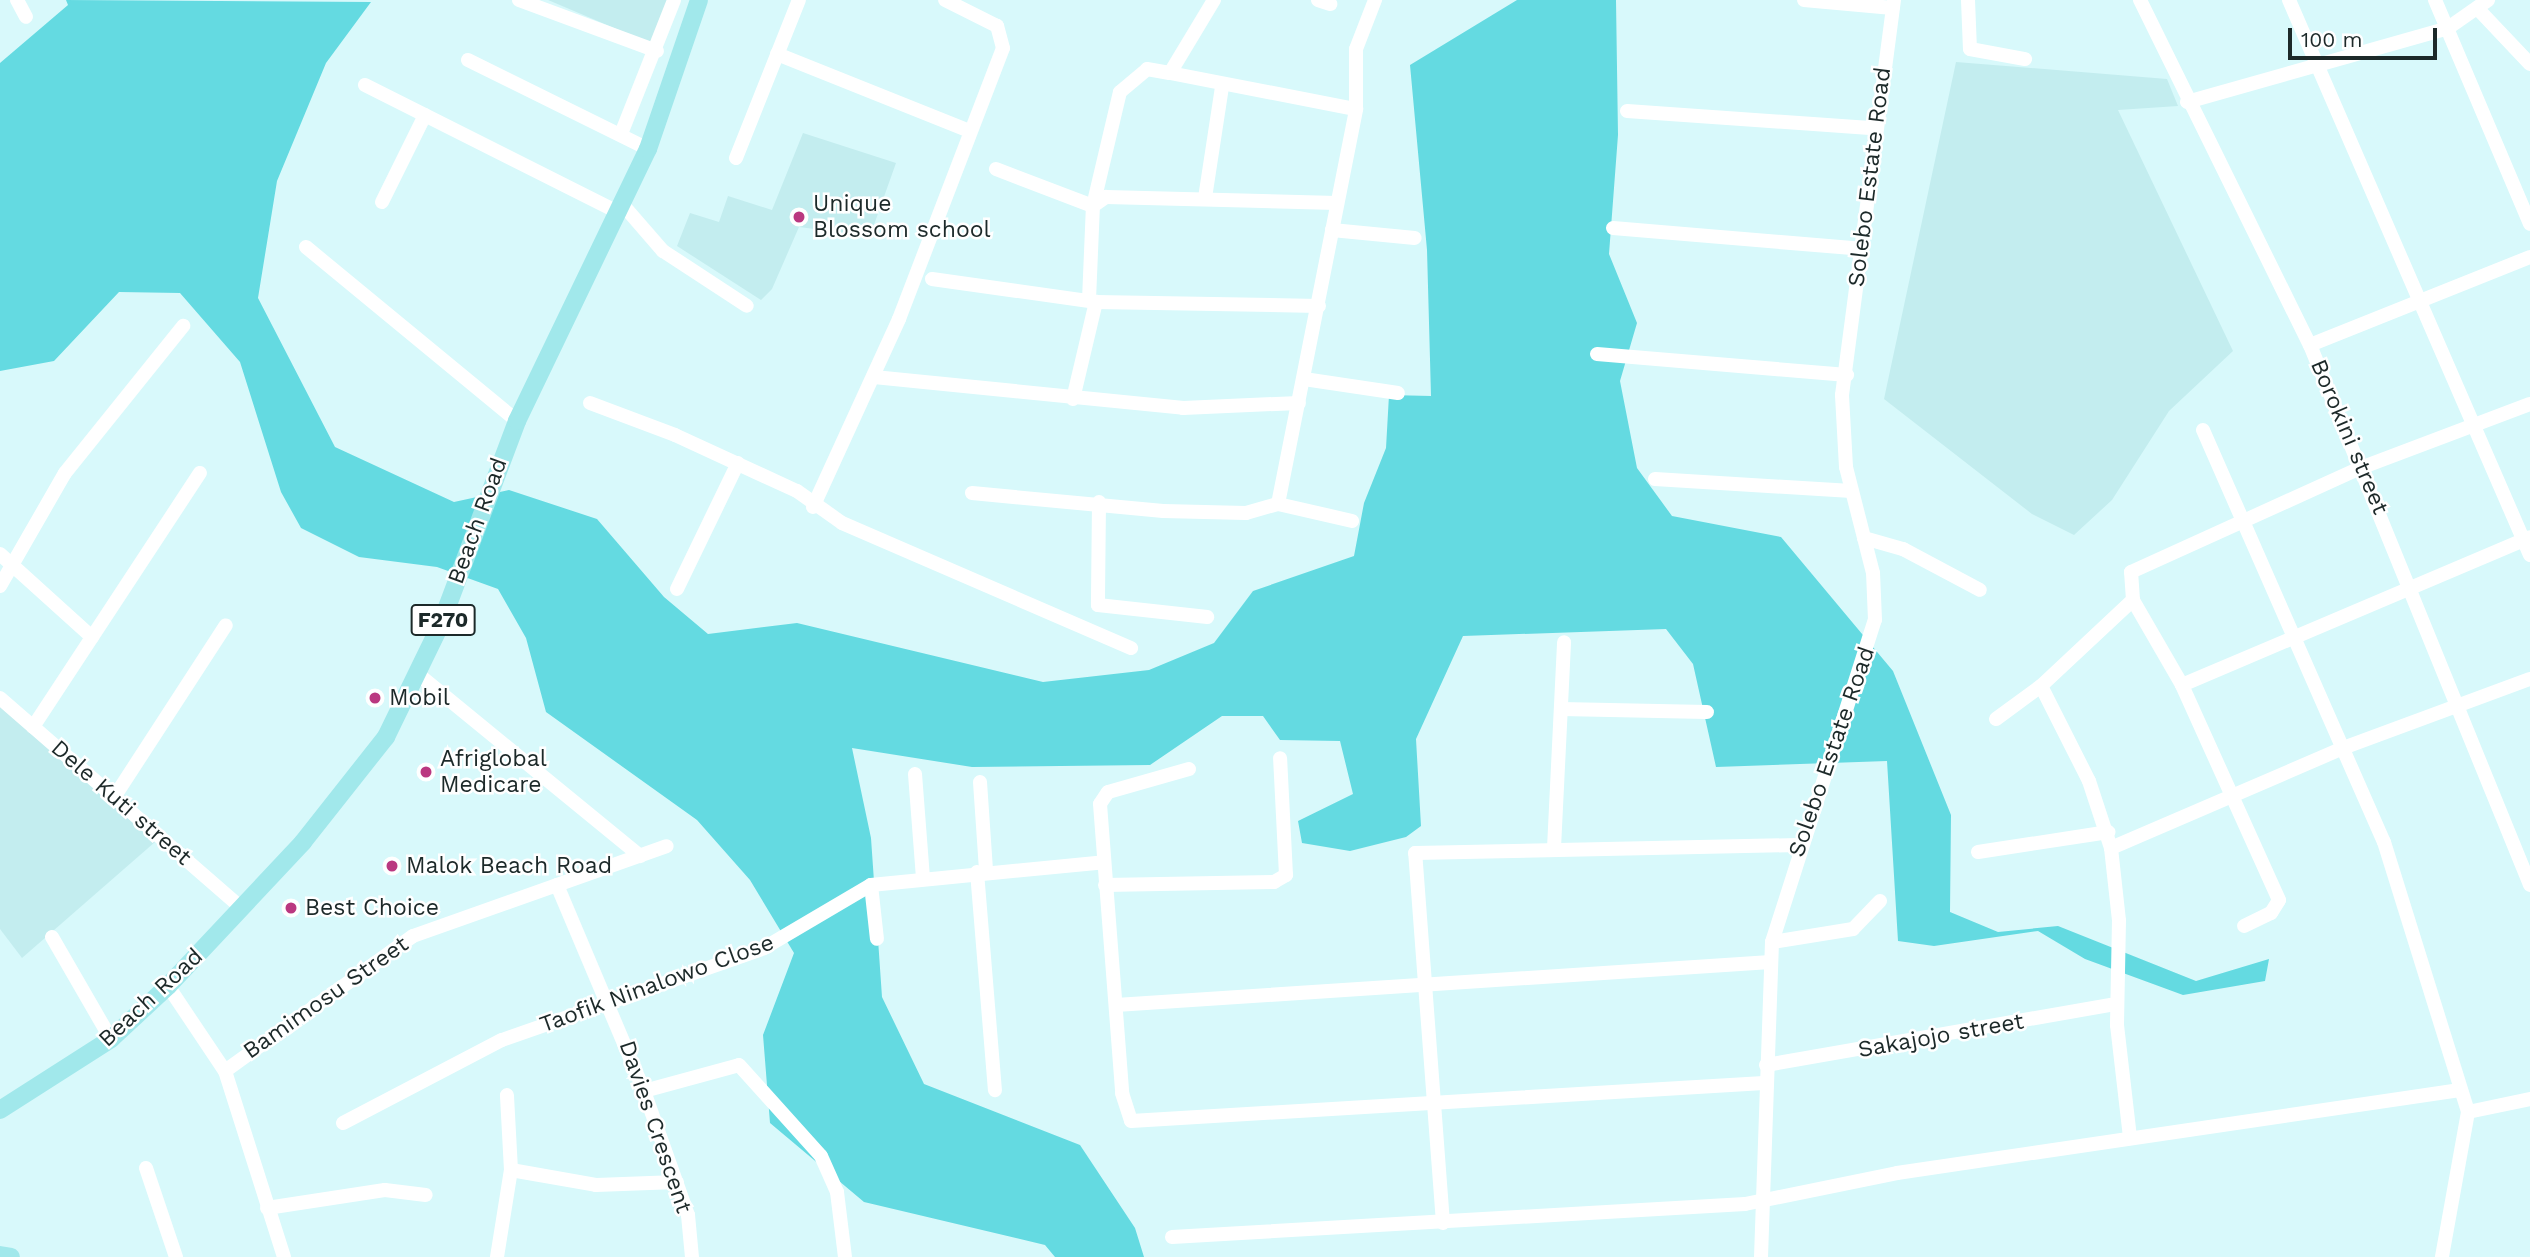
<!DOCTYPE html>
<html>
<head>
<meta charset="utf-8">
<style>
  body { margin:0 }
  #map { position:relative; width:2530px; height:1257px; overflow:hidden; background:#d8f9fb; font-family:"Work Sans",sans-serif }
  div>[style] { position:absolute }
  .built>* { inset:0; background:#c3edef }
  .green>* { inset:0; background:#64dae1 }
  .minor>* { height:14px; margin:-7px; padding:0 7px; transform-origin:7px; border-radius:7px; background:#fff }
  .major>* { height:18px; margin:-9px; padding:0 9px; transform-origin:9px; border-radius:9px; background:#a1e8eb }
  .dots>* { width:19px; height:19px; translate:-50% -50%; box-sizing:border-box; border:4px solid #fff; border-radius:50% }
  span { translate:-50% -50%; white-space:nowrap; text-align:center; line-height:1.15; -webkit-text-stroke:5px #fff; paint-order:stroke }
  .shield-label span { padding:2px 5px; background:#fff; border:2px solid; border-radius:5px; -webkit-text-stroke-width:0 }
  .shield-label { font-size:21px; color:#1c2929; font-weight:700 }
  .street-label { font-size:23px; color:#1c2929 }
  .poi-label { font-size:23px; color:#1c2929 }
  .left { translate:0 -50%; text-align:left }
  .scale { position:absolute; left:2288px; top:28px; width:149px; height:32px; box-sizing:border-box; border:4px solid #1c2929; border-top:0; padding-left:9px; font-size:21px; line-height:24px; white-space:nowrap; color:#1c2929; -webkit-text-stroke:5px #fff; paint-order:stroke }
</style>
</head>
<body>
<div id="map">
  <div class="built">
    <div style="clip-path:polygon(548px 0,675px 0,659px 47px)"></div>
    <div style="clip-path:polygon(1956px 62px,2167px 79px,2178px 106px,2118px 110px,2233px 351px,2169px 411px,2112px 500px,2074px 535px,2032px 514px,1884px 399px)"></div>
    <div style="clip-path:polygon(803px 133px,896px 163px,870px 236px,799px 227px,772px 289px,761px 300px,677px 246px,690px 213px,719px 222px,728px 196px,772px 210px)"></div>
    <div style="clip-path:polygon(0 706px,155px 842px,22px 958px,0 929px)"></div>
  </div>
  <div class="green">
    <div style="clip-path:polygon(66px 0,371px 2px,326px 63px,277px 181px,258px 298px,335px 447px,454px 502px,509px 490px,597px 519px,664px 597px,708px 634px,797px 623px,1043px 682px,1149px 670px,1214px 643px,1253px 591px,1354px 556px,1364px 503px,1386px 448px,1389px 395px,1431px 396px,1427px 250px,1410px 65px,1517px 0,1616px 0,1618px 135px,1609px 254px,1637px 323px,1620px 381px,1637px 468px,1672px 516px,1781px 537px,1893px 671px,1951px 815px,1950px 912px,1998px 932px,2058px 926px,2196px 981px,2269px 959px,2265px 981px,2183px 995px,2085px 959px,2038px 931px,1934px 946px,1898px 941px,1887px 761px,1716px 767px,1693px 664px,1666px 629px,1463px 636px,1416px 739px,1421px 826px,1406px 837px,1350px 851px,1302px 843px,1298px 821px,1353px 794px,1340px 741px,1280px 740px,1263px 716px,1222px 716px,1150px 765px,972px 767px,852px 748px,871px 838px,882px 997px,924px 1084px,1080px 1145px,1135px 1228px,1144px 1257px,1055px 1257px,1045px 1245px,864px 1202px,770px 1123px,763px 1035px,794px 953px,750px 880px,697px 820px,546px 712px,526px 638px,498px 589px,437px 567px,359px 557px,301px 528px,281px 492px,240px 362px,180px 293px,119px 292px,54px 361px,0 371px,0 63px,68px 5px)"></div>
  </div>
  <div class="minor">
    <div style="left:17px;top:0;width:19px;rotate:62deg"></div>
    <div style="left:519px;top:0;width:147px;rotate:20.3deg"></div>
    <div style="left:1214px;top:0;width:85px;rotate:121.1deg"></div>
    <div style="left:1170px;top:73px;width:189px;rotate:11deg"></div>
    <div style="left:1318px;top:0;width:13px;rotate:18deg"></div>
    <div style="left:1804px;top:0;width:89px;rotate:5.1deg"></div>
    <div style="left:1968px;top:0;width:49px;rotate:87.7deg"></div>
    <div style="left:1970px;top:49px;width:56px;rotate:10.3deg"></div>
    <div style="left:2140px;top:0;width:385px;rotate:63.8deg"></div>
    <div style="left:2310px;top:345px;width:583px;rotate:67.83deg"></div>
    <div style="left:2289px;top:0;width:605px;rotate:66.53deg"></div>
    <div style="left:2435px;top:0;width:243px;rotate:67deg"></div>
    <div style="left:2477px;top:8px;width:77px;rotate:46.6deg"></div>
    <div style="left:777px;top:54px;width:208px;rotate:21.8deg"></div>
    <div style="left:468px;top:60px;width:201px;rotate:26.3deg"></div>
    <div style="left:365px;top:85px;width:284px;rotate:26.7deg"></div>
    <div style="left:2187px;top:102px;width:271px;rotate:-15.8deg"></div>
    <div style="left:2448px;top:28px;width:49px;rotate:-35deg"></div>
    <div style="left:1627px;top:111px;width:247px;rotate:4deg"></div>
    <div style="left:621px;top:134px;width:144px;rotate:-68.4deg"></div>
    <div style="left:736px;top:158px;width:170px;rotate:-68.3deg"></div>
    <div style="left:996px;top:169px;width:104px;rotate:20.9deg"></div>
    <div style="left:1093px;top:206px;width:117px;rotate:-76.7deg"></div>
    <div style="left:1120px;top:92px;width:35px;rotate:-40deg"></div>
    <div style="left:1147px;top:69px;width:23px;rotate:10deg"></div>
    <div style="left:1205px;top:198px;width:112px;rotate:-81.3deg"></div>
    <div style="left:382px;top:202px;width:97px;rotate:-63.7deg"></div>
    <div style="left:623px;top:205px;width:61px;rotate:49deg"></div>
    <div style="left:663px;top:251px;width:100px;rotate:33.2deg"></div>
    <div style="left:1613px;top:228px;width:249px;rotate:4.8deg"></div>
    <div style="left:1332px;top:230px;width:83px;rotate:5.5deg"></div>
    <div style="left:306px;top:247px;width:273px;rotate:39.5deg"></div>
    <div style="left:932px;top:279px;width:166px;rotate:8deg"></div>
    <div style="left:1089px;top:300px;width:94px;rotate:-87.6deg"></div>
    <div style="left:1093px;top:206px;width:16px;rotate:-35deg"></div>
    <div style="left:1106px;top:197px;width:231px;rotate:1.5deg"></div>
    <div style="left:2310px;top:345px;width:237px;rotate:-21.8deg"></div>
    <div style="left:1597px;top:354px;width:251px;rotate:4.8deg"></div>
    <div style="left:874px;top:377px;width:311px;rotate:5.7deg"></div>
    <div style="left:1183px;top:408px;width:116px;rotate:-2.5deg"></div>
    <div style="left:1304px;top:379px;width:95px;rotate:8.5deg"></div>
    <div style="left:1073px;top:399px;width:100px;rotate:-76.7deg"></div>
    <div style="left:1096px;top:302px;width:223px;rotate:1deg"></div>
    <div style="left:590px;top:403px;width:91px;rotate:20.6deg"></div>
    <div style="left:675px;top:435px;width:134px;rotate:24.7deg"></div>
    <div style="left:797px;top:491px;width:55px;rotate:35.4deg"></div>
    <div style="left:842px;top:523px;width:315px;rotate:23.4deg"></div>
    <div style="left:2203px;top:430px;width:450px;rotate:66.3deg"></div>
    <div style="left:2384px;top:842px;width:283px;rotate:72.7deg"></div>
    <div style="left:2468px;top:1112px;width:147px;rotate:100.2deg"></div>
    <div style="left:1655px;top:479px;width:197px;rotate:3.5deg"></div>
    <div style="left:972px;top:493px;width:192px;rotate:5.4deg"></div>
    <div style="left:1163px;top:511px;width:83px;rotate:1.4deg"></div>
    <div style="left:1246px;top:513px;width:33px;rotate:-16deg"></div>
    <div style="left:1278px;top:504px;width:403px;rotate:-78.8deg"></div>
    <div style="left:1356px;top:109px;width:60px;rotate:-90deg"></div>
    <div style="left:1356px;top:49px;width:53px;rotate:-68.8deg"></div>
    <div style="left:1099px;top:502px;width:103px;rotate:90.6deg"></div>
    <div style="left:1098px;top:605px;width:110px;rotate:6.3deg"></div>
    <div style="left:1278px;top:504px;width:76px;rotate:12.9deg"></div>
    <div style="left:813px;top:507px;width:207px;rotate:-65.4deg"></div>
    <div style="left:899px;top:319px;width:290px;rotate:-69deg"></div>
    <div style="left:1003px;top:48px;width:23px;rotate:-105deg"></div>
    <div style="left:997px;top:26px;width:58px;rotate:-153.4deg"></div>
    <div style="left:1864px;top:538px;width:41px;rotate:15.8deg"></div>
    <div style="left:1903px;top:549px;width:87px;rotate:28deg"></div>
    <div style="left:0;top:554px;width:124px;rotate:42.1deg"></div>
    <div style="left:0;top:586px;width:130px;rotate:-60.1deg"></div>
    <div style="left:65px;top:473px;width:189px;rotate:-51.2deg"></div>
    <div style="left:677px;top:589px;width:140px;rotate:-64.2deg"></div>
    <div style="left:419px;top:675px;width:286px;rotate:39.3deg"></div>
    <div style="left:2182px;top:685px;width:378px;rotate:-23deg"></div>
    <div style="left:2041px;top:686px;width:106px;rotate:63.2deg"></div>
    <div style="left:2089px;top:781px;width:71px;rotate:71.8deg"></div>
    <div style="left:2111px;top:848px;width:72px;rotate:83.7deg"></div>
    <div style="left:2119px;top:920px;width:105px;rotate:91.1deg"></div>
    <div style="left:2117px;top:1025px;width:114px;rotate:83.4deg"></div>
    <div style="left:0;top:698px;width:320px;rotate:41deg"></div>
    <div style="left:1561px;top:709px;width:146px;rotate:1.2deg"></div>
    <div style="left:1996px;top:719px;width:56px;rotate:-36.3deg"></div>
    <div style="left:2041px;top:686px;width:126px;rotate:-43.1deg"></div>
    <div style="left:33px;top:727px;width:304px;rotate:-56.7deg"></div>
    <div style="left:1189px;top:769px;width:84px;rotate:164.1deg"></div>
    <div style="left:1108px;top:792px;width:14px;rotate:124deg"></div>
    <div style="left:1100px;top:804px;width:290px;rotate:85.6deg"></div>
    <div style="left:1122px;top:1093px;width:29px;rotate:72deg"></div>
    <div style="left:1131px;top:1121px;width:634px;rotate:-3.44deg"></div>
    <div style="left:915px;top:774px;width:105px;rotate:85.6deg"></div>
    <div style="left:980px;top:782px;width:88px;rotate:86.1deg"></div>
    <div style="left:113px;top:799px;width:207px;rotate:-57deg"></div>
    <div style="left:1554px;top:848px;width:206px;rotate:-87.2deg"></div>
    <div style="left:2111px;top:848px;width:253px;rotate:-23.3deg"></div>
    <div style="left:2343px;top:748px;width:199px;rotate:-20.3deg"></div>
    <div style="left:1978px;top:852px;width:132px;rotate:-8.7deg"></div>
    <div style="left:977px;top:872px;width:219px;rotate:85.3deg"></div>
    <div style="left:557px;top:885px;width:224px;rotate:67.1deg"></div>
    <div style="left:644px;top:1091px;width:132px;rotate:70.5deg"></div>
    <div style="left:688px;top:1215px;width:42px;rotate:84.6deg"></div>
    <div style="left:871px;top:885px;width:54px;rotate:83.7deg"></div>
    <div style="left:1105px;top:885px;width:169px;rotate:-1deg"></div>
    <div style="left:1274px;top:882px;width:14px;rotate:-30deg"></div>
    <div style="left:1286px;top:875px;width:117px;rotate:-92.9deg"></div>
    <div style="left:2244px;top:926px;width:30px;rotate:-26deg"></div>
    <div style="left:2271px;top:913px;width:15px;rotate:-58deg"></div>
    <div style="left:2279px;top:900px;width:236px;rotate:-114.3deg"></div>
    <div style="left:2182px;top:685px;width:98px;rotate:-120deg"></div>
    <div style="left:2133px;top:600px;width:28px;rotate:-94deg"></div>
    <div style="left:2131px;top:572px;width:255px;rotate:-24.4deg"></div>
    <div style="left:2363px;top:467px;width:178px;rotate:-20.7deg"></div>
    <div style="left:52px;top:937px;width:118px;rotate:60deg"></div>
    <div style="left:1772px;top:942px;width:82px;rotate:-9.1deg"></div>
    <div style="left:1853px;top:929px;width:39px;rotate:-46deg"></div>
    <div style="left:168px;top:986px;width:102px;rotate:56.2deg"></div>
    <div style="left:225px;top:1071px;width:195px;rotate:72.4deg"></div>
    <div style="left:1116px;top:1005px;width:656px;rotate:-3.76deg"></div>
    <div style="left:1766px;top:1065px;width:354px;rotate:-9.9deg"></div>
    <div style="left:225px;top:1071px;width:231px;rotate:-35.7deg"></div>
    <div style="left:413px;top:936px;width:269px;rotate:-19.5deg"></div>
    <div style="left:644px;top:1091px;width:98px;rotate:-15.3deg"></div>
    <div style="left:739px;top:1065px;width:122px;rotate:48deg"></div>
    <div style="left:821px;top:1156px;width:39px;rotate:66deg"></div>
    <div style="left:837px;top:1192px;width:65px;rotate:83deg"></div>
    <div style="left:2468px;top:1112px;width:63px;rotate:-11.8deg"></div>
    <div style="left:343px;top:1123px;width:179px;rotate:-27.6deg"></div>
    <div style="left:502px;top:1040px;width:278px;rotate:-19.3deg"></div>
    <div style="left:764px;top:948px;width:124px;rotate:-30.5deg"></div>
    <div style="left:871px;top:885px;width:234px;rotate:-5.6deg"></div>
    <div style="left:146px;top:1168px;width:94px;rotate:71.4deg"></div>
    <div style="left:511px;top:1170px;width:86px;rotate:10deg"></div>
    <div style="left:596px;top:1185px;width:81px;rotate:-2.1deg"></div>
    <div style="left:267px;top:1208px;width:119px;rotate:-8.7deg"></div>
    <div style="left:385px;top:1190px;width:41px;rotate:7deg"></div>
    <div style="left:1443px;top:1223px;width:371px;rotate:-94.3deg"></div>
    <div style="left:1415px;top:853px;width:384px;rotate:-1.2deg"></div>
    <div style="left:1172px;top:1237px;width:574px;rotate:-3.3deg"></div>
    <div style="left:1745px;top:1204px;width:155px;rotate:-11.5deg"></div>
    <div style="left:1897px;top:1173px;width:569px;rotate:-8.39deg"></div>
    <div style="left:497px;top:1257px;width:88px;rotate:-80.9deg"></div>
    <div style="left:511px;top:1170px;width:75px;rotate:-93.1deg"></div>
    <div style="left:1761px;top:1257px;width:315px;rotate:-88deg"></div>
    <div style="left:1772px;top:942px;width:338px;rotate:-72.3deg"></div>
    <div style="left:1875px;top:620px;width:47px;rotate:-92.4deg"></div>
    <div style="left:1873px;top:573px;width:109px;rotate:-104.3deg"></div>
    <div style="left:1846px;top:467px;width:72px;rotate:-93.2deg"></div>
    <div style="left:1842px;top:395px;width:398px;rotate:-82.5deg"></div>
  </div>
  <div class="major">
    <div style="left:0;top:1110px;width:132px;rotate:-32.6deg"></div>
    <div style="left:111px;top:1039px;width:78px;rotate:-42.9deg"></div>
    <div style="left:168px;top:986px;width:197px;rotate:-46.8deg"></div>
    <div style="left:303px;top:842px;width:134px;rotate:-51.7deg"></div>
    <div style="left:386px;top:737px;width:123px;rotate:-64.1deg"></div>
    <div style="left:440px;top:626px;width:219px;rotate:-69.4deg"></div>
    <div style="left:517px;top:421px;width:302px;rotate:-64.3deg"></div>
    <div style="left:648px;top:149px;width:157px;rotate:-71.1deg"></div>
    <div style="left:0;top:1255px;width:11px;rotate:10deg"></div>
  </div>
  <div class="dots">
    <div style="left:799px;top:217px;background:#ba3880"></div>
    <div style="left:375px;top:698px;background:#ba3880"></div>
    <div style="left:426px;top:772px;background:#ba3880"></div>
    <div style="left:392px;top:866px;background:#ba3880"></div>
    <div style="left:291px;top:908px;background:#ba3880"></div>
  </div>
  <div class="shield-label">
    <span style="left:443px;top:620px">F270</span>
  </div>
  <div class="street-label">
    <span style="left:1870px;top:177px;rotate:-83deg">Solebo Estate Road</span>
    <span style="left:2349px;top:437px;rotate:67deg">Borokini street</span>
    <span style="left:478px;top:521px;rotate:-70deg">Beach Road</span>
    <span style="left:1832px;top:752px;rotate:-71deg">Solebo Estate Road</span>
    <span style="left:121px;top:803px;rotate:41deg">Dele Kuti street</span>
    <span style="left:657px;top:984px;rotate:-20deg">Taofik Ninalowo Close</span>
    <span style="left:151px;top:998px;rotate:-43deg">Beach Road</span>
    <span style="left:326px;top:998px;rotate:-35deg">Bamimosu Street</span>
    <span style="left:1941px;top:1036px;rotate:-10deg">Sakajojo street</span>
    <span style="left:655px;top:1127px;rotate:71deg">Davies Crescent</span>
  </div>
  <div class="poi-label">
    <span class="left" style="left:813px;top:217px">Unique<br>Blossom school</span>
    <span class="left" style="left:389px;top:698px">Mobil</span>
    <span class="left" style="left:440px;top:772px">Afriglobal<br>Medicare</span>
    <span class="left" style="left:406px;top:866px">Malok Beach Road</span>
    <span class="left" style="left:305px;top:908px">Best Choice</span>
  </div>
  <div class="scale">100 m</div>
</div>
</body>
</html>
